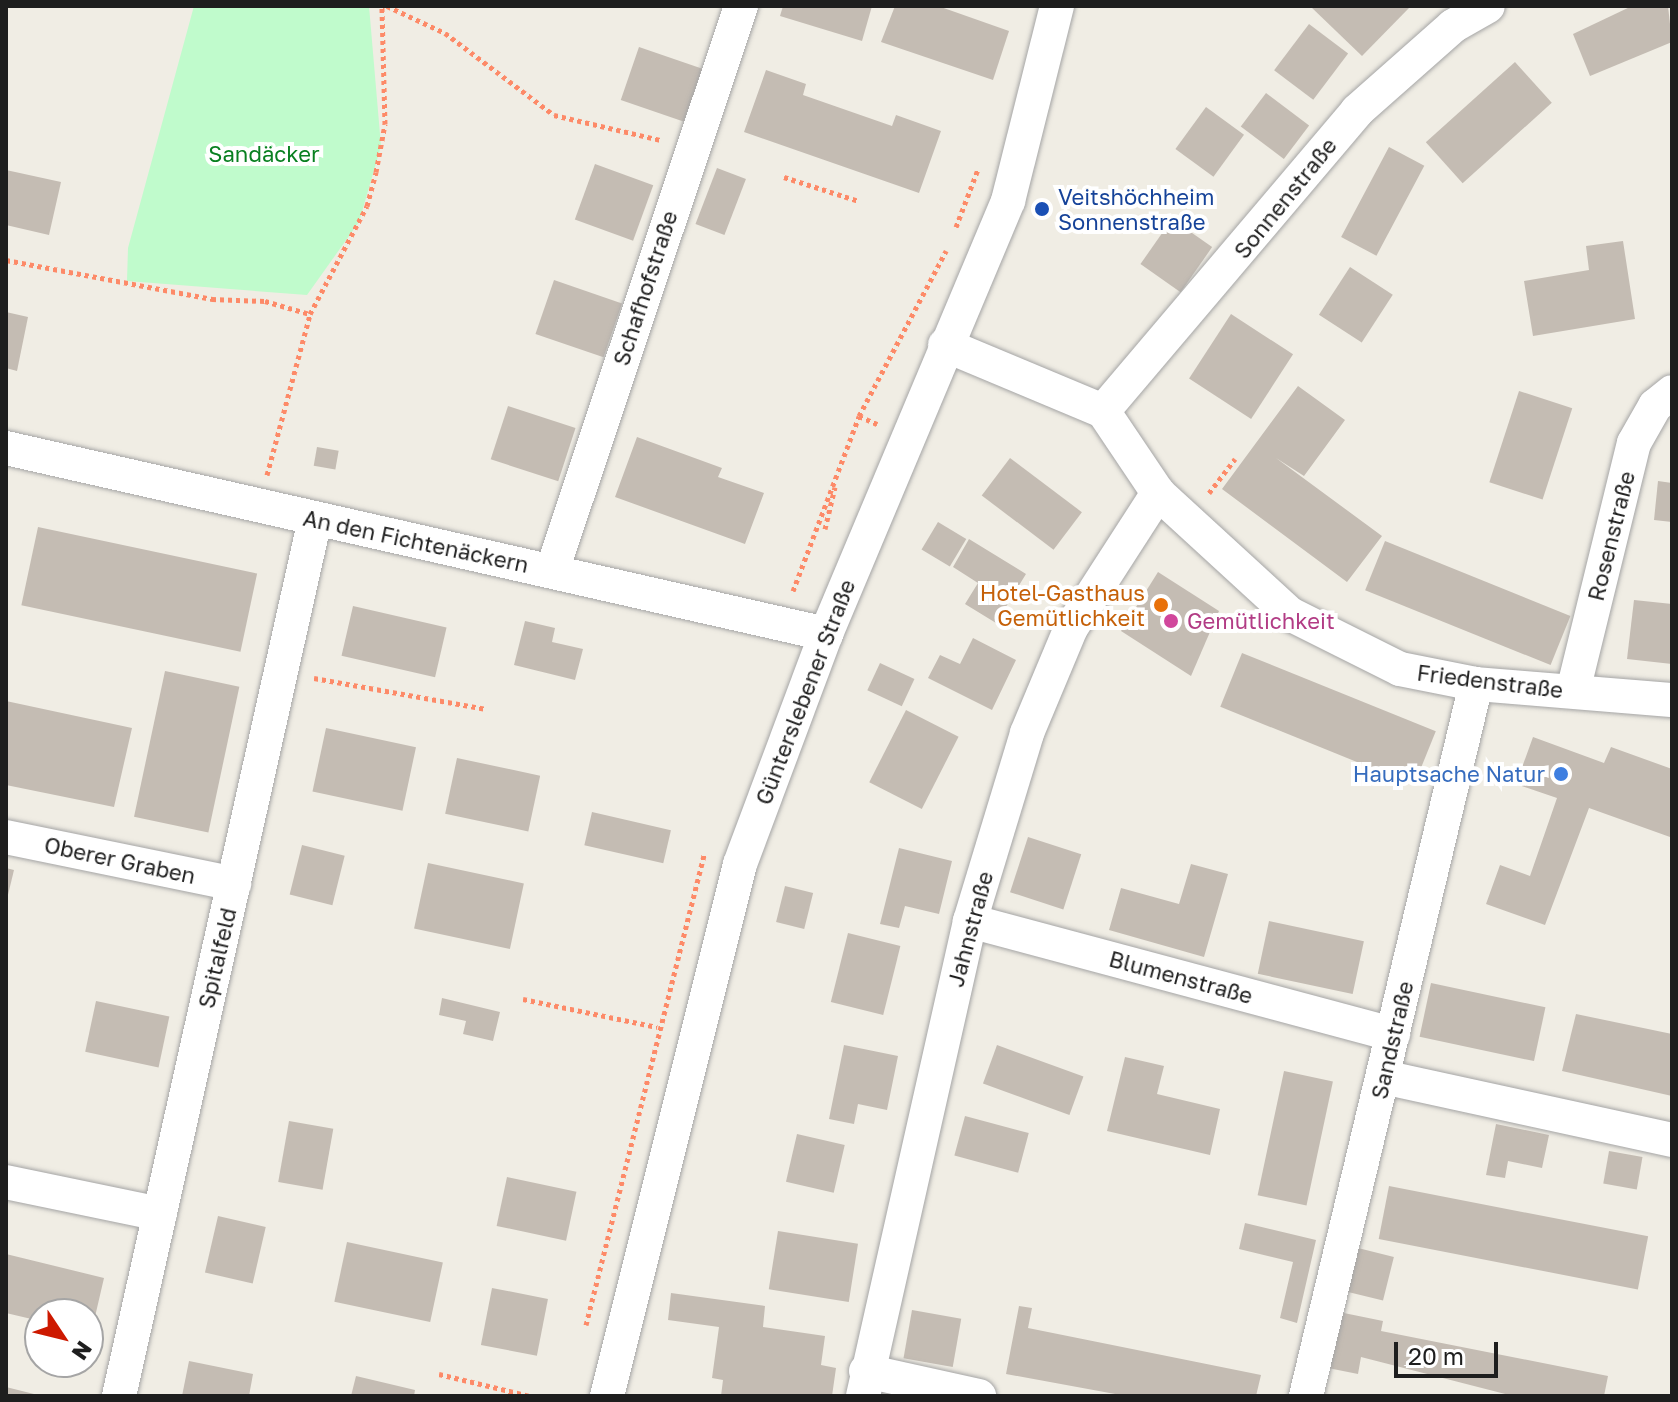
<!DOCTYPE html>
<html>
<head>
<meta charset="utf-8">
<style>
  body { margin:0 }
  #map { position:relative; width:1678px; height:1402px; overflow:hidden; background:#f0ede4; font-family:"Golos Text",sans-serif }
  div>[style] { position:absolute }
  .park>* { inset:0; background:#c0fbcc }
  .building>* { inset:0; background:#c4bcb3; transform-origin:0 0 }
  .path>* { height:5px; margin-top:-2.5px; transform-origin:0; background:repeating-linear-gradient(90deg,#fd8a68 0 4px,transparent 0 8px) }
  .roads { filter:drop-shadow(0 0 2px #a5a5a5) drop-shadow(0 0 2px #a5a5a5) }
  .street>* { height:34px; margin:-17px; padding:0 17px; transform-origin:17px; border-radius:17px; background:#fff }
  .dots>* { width:22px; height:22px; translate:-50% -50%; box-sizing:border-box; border:4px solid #fff; border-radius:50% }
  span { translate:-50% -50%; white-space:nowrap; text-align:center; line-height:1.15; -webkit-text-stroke:8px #fff; paint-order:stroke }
  .park-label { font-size:22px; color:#098021 }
  .transit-label { font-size:22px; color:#164399 }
  .left { translate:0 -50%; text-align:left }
  .street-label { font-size:22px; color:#1e1e1e }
  .food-label { font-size:22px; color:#c56008 }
  .right { translate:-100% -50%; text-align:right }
  .hotel-label { font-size:22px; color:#b23c85 }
  .shop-label { font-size:22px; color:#366cbe }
  .frame { position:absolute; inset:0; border:8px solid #1e1e1e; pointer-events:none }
  .north { position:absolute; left:24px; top:1298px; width:80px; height:80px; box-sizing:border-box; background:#fff; border:2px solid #a5a5a5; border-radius:50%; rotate:125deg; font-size:22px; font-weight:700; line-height:32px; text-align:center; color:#1e1e1e }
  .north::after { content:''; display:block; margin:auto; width:28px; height:36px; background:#cd1900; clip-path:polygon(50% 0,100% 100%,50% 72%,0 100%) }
  .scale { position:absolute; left:1394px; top:1342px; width:104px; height:36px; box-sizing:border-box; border:4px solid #1e1e1e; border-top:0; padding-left:10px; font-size:24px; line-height:28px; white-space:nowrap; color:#1e1e1e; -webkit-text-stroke:6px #fff; paint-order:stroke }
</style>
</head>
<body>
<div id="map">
  <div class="park">
    <div style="clip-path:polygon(194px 6px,369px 6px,381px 146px,359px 222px,307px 295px,127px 281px,128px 248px)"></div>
  </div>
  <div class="building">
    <div style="clip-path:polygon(783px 6px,872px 6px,862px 41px,780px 16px)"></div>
    <div style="clip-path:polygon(895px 6px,938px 6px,1009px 31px,993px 80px,881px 42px)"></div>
    <div style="clip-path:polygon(1310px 6px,1406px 6px,1409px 8px,1362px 56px)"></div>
    <div style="clip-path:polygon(1632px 6px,1668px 6px,1672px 42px,1590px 76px,1573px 34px)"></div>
    <div style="left:1309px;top:24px;width:49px;height:58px;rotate:37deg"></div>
    <div style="left:639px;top:47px;width:67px;height:56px;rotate:19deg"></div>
    <div style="left:1515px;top:62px;width:55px;height:120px;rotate:48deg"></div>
    <div style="clip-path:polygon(766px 70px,806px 84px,803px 95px,892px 126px,896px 115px,941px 131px,919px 193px,744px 132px)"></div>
    <div style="left:1266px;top:93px;width:54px;height:42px;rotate:37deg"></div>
    <div style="left:1206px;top:107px;width:47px;height:52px;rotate:36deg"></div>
    <div style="left:1389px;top:147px;width:40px;height:102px;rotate:28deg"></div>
    <div style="left:595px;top:164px;width:62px;height:59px;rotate:20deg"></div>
    <div style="left:717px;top:168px;width:31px;height:60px;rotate:21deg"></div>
    <div style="clip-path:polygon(6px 170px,61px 182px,49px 235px,6px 225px)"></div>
    <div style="left:1172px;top:219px;width:49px;height:55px;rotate:35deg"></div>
    <div style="clip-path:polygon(1623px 241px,1635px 319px,1533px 336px,1524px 281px,1589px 270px,1586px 246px)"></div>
    <div style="left:1350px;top:267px;width:51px;height:57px;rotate:33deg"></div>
    <div style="left:554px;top:280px;width:72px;height:57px;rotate:19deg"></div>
    <div style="clip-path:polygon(6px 312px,28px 317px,17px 371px,6px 368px)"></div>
    <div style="left:1231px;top:314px;width:74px;height:77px;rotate:33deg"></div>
    <div style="clip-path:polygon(1298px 386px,1345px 420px,1304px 476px,1276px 458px,1382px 536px,1347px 582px,1222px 489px)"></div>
    <div style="left:1519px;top:391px;width:56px;height:96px;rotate:18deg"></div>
    <div style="left:508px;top:406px;width:71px;height:56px;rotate:18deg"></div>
    <div style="clip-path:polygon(637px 437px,722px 468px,718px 477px,764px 493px,745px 544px,615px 497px)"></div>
    <div style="left:317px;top:447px;width:22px;height:19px;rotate:10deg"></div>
    <div style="left:1010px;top:458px;width:90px;height:47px;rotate:37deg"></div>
    <div style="clip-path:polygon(1658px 481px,1672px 483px,1672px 522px,1654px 520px)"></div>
    <div style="left:938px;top:522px;width:33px;height:32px;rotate:31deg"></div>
    <div style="left:38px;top:527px;width:224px;height:80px;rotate:12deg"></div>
    <div style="clip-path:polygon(969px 539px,1026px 574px,996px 623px,965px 604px,978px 583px,953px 567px)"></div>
    <div style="left:1385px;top:541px;width:200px;height:53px;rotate:22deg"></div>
    <div style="clip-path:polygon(1158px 572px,1219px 611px,1191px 676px,1121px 631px)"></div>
    <div style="clip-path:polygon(1634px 600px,1672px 604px,1672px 664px,1627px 659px)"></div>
    <div style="left:353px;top:606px;width:96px;height:51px;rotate:13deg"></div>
    <div style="clip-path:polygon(525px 621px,555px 628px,552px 642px,583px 649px,575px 680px,514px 665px)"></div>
    <div style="clip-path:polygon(973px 638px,1016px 660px,992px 710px,928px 678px,940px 655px,960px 664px)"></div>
    <div style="left:1242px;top:653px;width:209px;height:58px;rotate:22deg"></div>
    <div style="left:880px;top:663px;width:38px;height:30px;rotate:25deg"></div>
    <div style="left:165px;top:671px;width:76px;height:149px;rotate:12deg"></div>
    <div style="clip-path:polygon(6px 701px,132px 728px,114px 807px,6px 785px)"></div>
    <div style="left:906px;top:710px;width:59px;height:81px;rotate:27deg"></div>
    <div style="left:326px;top:728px;width:92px;height:65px;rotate:12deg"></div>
    <div style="clip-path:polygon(1533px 737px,1604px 763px,1611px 747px,1672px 769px,1670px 837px,1589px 808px,1545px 925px,1486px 904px,1500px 865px,1530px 876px,1557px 798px,1516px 784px)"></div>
    <div style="left:457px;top:758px;width:85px;height:57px;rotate:12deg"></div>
    <div style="left:592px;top:812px;width:81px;height:34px;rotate:13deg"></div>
    <div style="left:1028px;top:837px;width:56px;height:58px;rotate:18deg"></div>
    <div style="left:302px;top:845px;width:44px;height:51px;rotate:14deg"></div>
    <div style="clip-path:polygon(899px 848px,952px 861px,939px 914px,905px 906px,899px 928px,880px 924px)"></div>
    <div style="left:428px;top:863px;width:98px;height:67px;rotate:12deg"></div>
    <div style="clip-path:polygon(1191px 864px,1228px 874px,1204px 957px,1109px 930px,1121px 888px,1179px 904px)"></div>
    <div style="clip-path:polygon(6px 868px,14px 870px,7px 899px,6px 899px)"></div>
    <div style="left:785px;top:886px;width:29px;height:37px;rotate:14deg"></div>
    <div style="left:1269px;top:921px;width:97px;height:54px;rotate:12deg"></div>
    <div style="left:848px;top:933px;width:54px;height:71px;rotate:14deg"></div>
    <div style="left:1431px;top:983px;width:117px;height:55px;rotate:12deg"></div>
    <div style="clip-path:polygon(442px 998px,500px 1012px,493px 1041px,463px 1034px,466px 1021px,439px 1015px)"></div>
    <div style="left:96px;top:1001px;width:75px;height:52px;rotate:12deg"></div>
    <div style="clip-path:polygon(1576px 1014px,1672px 1034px,1672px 1096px,1562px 1071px)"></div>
    <div style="clip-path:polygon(844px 1045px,898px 1056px,887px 1110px,858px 1104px,854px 1124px,829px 1119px)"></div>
    <div style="left:997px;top:1045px;width:92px;height:41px;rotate:20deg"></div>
    <div style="clip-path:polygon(1125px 1057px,1164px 1066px,1157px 1094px,1220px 1109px,1210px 1155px,1107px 1131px)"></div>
    <div style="left:1284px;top:1071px;width:50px;height:127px;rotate:12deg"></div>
    <div style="left:965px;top:1116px;width:66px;height:41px;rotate:15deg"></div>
    <div style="left:289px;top:1121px;width:45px;height:62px;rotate:10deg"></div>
    <div style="clip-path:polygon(1496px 1124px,1549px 1135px,1542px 1168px,1508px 1161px,1505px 1178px,1486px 1175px)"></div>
    <div style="left:797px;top:1134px;width:49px;height:49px;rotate:13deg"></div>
    <div style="left:1609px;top:1151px;width:34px;height:33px;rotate:10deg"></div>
    <div style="left:507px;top:1177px;width:71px;height:50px;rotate:12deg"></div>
    <div style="left:1389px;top:1186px;width:264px;height:54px;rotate:11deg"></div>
    <div style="left:218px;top:1216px;width:49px;height:58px;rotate:13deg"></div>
    <div style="clip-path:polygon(1245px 1223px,1316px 1240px,1297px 1323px,1280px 1318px,1293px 1262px,1239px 1249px)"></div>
    <div style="left:778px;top:1231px;width:81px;height:59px;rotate:9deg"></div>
    <div style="left:347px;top:1242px;width:98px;height:61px;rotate:12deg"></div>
    <div style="left:1358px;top:1248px;width:37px;height:45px;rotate:14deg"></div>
    <div style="clip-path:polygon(6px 1254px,104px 1278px,91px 1334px,88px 1314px,40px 1314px,40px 1321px,6px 1313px)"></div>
    <div style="left:492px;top:1288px;width:57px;height:58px;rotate:11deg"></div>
    <div style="clip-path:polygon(671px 1293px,765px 1306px,763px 1327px,825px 1336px,821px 1365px,836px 1368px,832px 1396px,721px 1396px,723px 1380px,712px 1378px,719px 1327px,668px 1320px)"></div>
    <div style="clip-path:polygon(1019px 1306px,1032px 1308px,1028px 1328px,1261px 1375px,1256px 1396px,1126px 1396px,1006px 1374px)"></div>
    <div style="left:912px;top:1310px;width:50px;height:49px;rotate:10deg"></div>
    <div style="clip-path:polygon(1339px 1312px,1383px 1321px,1381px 1331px,1608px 1376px,1604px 1396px,1513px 1396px,1361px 1357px,1358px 1374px,1328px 1368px)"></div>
    <div style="clip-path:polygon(189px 1361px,253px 1374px,249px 1396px,182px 1396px)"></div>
    <div style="clip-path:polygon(356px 1376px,415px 1390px,414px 1396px,351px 1396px)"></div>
    <div style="clip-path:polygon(6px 1387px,38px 1395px,38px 1396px,6px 1396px)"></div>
  </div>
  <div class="path">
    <div style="left:387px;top:6px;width:64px;rotate:25deg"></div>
    <div style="left:445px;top:33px;width:136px;rotate:37deg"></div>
    <div style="left:554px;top:115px;width:110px;rotate:13.2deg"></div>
    <div style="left:784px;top:177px;width:79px;rotate:17.7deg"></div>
    <div style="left:956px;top:227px;width:62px;rotate:-69.2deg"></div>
    <div style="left:6px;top:260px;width:210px;rotate:10.7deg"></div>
    <div style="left:212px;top:299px;width:53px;rotate:2.2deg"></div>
    <div style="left:265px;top:301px;width:47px;rotate:16.1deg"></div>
    <div style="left:859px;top:416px;width:20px;rotate:24deg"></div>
    <div style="left:267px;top:475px;width:167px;rotate:-75deg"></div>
    <div style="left:310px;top:314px;width:122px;rotate:-62.2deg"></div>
    <div style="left:367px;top:206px;width:35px;rotate:-75deg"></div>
    <div style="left:376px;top:172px;width:49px;rotate:-79.4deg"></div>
    <div style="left:385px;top:124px;width:118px;rotate:-91.5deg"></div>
    <div style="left:1209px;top:493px;width:43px;rotate:-52.6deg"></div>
    <div style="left:825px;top:529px;width:43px;rotate:-76.6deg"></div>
    <div style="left:793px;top:591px;width:187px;rotate:-69.3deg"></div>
    <div style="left:859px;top:416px;width:187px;rotate:-62.2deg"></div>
    <div style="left:314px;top:678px;width:175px;rotate:10.2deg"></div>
    <div style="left:523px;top:999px;width:137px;rotate:11.8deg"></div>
    <div style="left:586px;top:1325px;width:486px;rotate:-75.9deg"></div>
    <div style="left:439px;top:1374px;width:94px;rotate:13.6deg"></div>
  </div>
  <div class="roads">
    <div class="street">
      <div style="left:945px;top:345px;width:171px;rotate:22.7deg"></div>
      <div style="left:1103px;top:411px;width:99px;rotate:56.1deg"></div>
      <div style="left:1158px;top:493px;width:179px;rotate:42.5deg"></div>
      <div style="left:1290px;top:614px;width:123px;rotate:26.6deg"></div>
      <div style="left:1400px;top:669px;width:77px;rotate:11.2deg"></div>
      <div style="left:1476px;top:684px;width:197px;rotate:4.7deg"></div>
      <div style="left:1103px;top:411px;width:393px;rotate:-49.7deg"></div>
      <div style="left:1357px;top:111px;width:128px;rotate:-41.5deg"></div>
      <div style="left:1453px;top:26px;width:40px;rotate:-29.7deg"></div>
      <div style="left:6px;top:448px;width:841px;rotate:12.78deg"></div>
      <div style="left:552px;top:571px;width:596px;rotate:-71.5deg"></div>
      <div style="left:1573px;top:691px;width:255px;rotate:-76.2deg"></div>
      <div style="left:1634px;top:443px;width:43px;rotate:-60.4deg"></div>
      <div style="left:1655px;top:406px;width:22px;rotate:-39deg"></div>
      <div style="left:6px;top:837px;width:233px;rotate:11.6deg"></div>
      <div style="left:970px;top:921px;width:438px;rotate:15deg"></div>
      <div style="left:1383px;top:1077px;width:296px;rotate:12.3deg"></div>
      <div style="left:6px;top:1182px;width:157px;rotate:11.7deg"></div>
      <div style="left:866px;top:1371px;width:116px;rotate:12.5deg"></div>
      <div style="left:119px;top:1396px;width:899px;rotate:-77.4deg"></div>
      <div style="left:607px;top:1396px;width:548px;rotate:-75.96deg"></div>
      <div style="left:740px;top:864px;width:246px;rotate:-69.5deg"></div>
      <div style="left:826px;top:634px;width:470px;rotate:-67.2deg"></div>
      <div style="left:1008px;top:201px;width:201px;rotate:-75.9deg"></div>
      <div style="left:863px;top:1396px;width:487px;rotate:-77.3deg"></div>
      <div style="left:970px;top:921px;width:196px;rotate:-73.1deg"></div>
      <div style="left:1027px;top:733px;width:114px;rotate:-67.3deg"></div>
      <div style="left:1071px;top:628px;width:161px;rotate:-57.2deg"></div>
      <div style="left:1306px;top:1396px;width:732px;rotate:-76.57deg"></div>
    </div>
  </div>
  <div class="dots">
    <div style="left:1042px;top:209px;background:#1a4fb4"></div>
    <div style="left:1161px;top:605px;background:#e8710a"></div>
    <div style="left:1171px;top:621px;background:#d1479c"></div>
    <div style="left:1561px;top:774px;background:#3f7fe0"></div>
  </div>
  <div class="park-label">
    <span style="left:264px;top:154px">Sandäcker</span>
  </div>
  <div class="transit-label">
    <span class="left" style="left:1058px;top:209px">Veitshöchheim<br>Sonnenstraße</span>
  </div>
  <div class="street-label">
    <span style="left:1285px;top:198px;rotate:-51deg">Sonnenstraße</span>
    <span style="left:645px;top:288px;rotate:-72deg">Schafhofstraße</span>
    <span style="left:1611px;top:536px;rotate:-76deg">Rosenstraße</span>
    <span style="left:416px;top:541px;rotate:12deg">An den Fichtenäckern</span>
    <span style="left:1490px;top:681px;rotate:7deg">Friedenstraße</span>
    <span style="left:805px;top:692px;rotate:-69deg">Günterslebener Straße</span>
    <span style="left:120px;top:860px;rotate:12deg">Oberer Graben</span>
    <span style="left:970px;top:929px;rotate:-75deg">Jahnstraße</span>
    <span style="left:217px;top:958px;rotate:-77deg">Spitalfeld</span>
    <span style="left:1181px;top:977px;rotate:15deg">Blumenstraße</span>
    <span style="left:1392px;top:1040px;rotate:-77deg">Sandstraße</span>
  </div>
  <div class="food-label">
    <span class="right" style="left:1145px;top:605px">Hotel-Gasthaus<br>Gemütlichkeit</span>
  </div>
  <div class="hotel-label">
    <span class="left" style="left:1187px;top:621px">Gemütlichkeit</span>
  </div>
  <div class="shop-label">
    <span class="right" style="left:1545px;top:774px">Hauptsache Natur</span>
  </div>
  <div class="frame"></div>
  <div class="north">N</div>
  <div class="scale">20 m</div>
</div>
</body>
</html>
